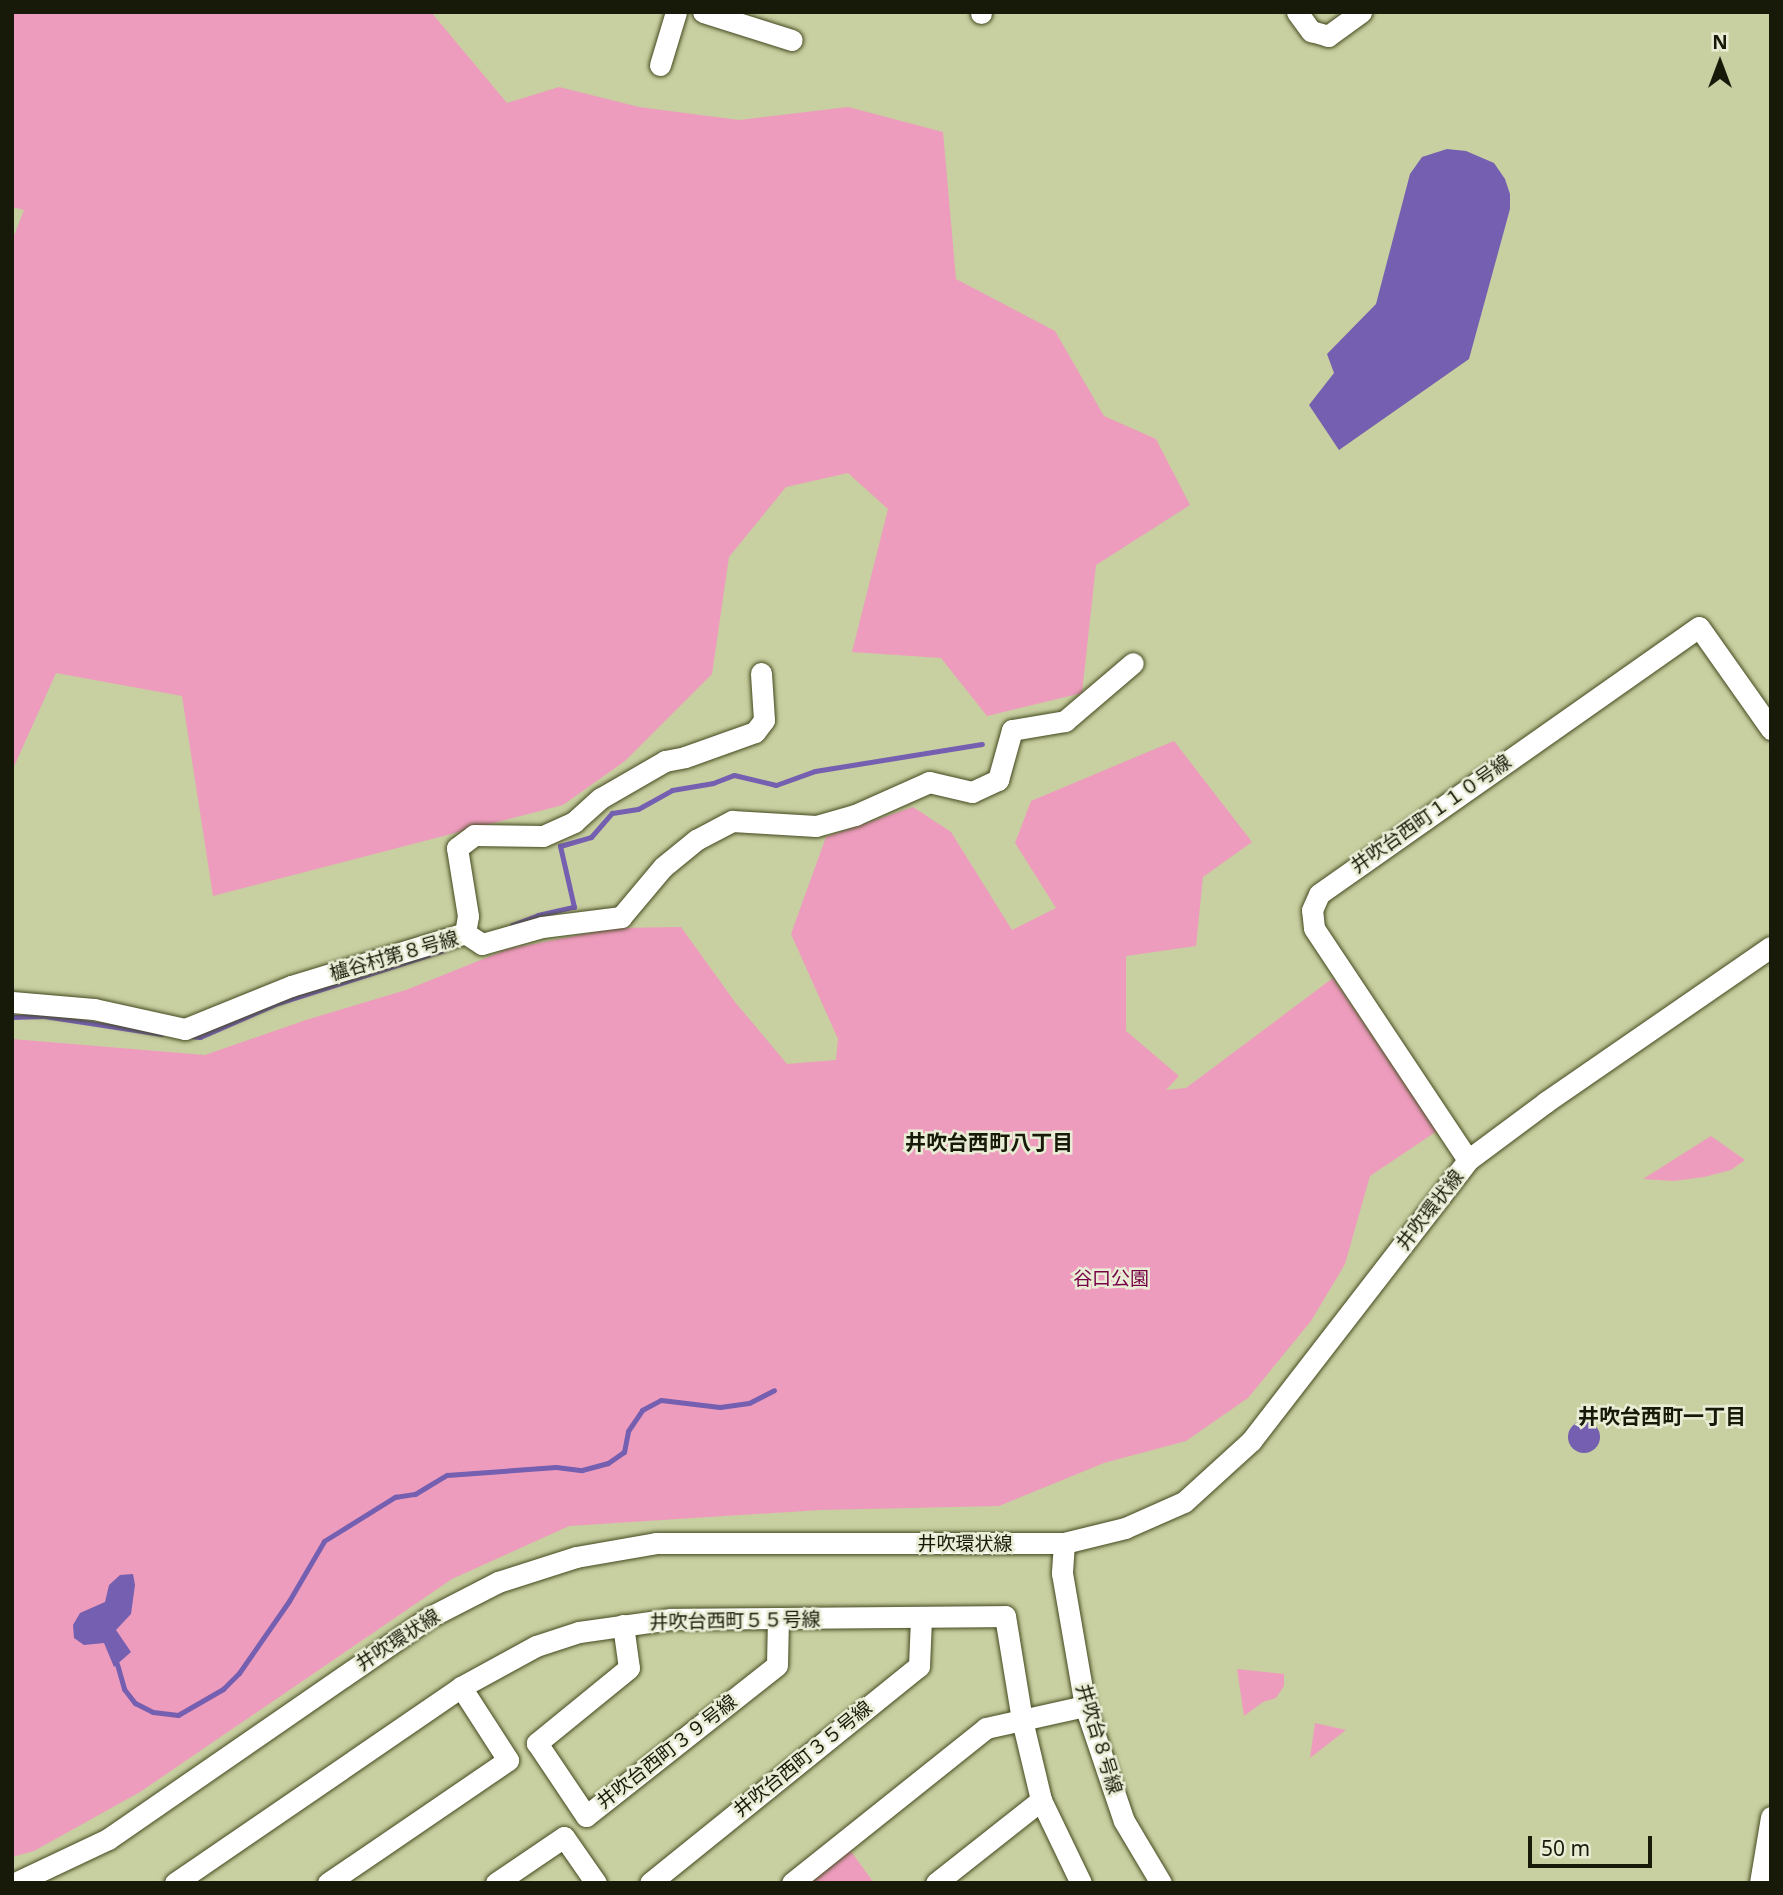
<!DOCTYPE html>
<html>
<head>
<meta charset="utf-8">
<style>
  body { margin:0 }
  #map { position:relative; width:1783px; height:1895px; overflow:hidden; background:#c8cfa0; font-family:"Noto Sans","Noto Sans JP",sans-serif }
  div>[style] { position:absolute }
  .green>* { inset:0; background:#ee9cbd }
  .water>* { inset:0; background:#745fb0 }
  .round { border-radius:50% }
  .stream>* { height:5px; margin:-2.5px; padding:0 2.5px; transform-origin:2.5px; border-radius:2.5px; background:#745fb0 }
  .roads { filter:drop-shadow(0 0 2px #45491f) drop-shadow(0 0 2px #45491f) }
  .minor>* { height:21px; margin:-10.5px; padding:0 10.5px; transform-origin:10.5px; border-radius:10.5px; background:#fff }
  span { translate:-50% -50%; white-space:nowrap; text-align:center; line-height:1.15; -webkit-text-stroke:5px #e9edd5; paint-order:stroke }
  .street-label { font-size:19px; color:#181a09 }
  .park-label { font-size:19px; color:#770046 }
  .neighbourhood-label { font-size:21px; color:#181a09; font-weight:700 }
  .frame { position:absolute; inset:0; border:14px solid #181a09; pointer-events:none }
  .north { position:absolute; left:1685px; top:28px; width:70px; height:70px; -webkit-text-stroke:5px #e9edd5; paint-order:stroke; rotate:0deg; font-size:19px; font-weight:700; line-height:28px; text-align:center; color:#181a09 }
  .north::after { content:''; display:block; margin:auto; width:24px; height:32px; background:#181a09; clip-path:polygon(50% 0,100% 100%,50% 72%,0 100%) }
  .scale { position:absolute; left:1528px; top:1836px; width:124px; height:32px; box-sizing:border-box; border:4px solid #181a09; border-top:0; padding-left:9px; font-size:21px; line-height:24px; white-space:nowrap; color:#181a09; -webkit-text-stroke:5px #e9edd5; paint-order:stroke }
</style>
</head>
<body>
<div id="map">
  <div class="green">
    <div style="clip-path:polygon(12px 12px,431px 12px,507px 103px,559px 87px,639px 107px,739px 120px,848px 107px,943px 132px,956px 279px,1055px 331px,1104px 416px,1156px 439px,1190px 505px,1096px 565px,1082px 693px,987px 716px,941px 658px,852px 652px,888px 509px,848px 473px,786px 487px,729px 557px,712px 674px,625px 761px,563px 805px,213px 896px,182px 696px,56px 673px,12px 771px,12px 241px,24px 210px,12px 207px)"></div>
    <div style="clip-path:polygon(1174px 741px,1252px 842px,1203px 877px,1196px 946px,1126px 956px,1126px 1031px,1179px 1076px,1166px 1090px,1186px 1088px,1333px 978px,1437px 1131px,1370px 1176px,1345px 1264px,1311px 1321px,1248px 1398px,1186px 1441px,1104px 1463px,999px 1506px,821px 1510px,569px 1526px,452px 1579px,140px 1792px,34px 1851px,12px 1857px,12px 1039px,205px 1055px,306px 1020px,406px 990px,508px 949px,615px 928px,681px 927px,735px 1002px,787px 1064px,836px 1060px,838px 1039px,791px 934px,826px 837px,913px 807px,951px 832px,1012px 930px,1056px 908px,1015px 843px,1031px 801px)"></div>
    <div style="clip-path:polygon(1711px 1136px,1745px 1160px,1731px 1170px,1704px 1177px,1674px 1181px,1643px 1179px)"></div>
    <div style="clip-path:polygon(1237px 1669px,1284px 1674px,1284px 1686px,1276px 1698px,1263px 1702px,1244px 1716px)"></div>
    <div style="clip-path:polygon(1315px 1723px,1346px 1730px,1310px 1758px)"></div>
    <div style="clip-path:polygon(847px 1846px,874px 1883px,801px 1883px)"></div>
  </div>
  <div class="water">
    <div style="clip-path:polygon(1447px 149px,1466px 151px,1494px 163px,1505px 179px,1510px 194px,1510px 209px,1469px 359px,1339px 450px,1309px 405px,1334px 373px,1327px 354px,1376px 304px,1410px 174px,1422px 157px)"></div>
    <div class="round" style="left:1568px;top:1421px;width:32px;height:32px"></div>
    <div style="clip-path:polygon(133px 1574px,135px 1585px,131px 1614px,116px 1630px,131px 1652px,114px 1667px,104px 1643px,84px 1645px,74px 1638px,73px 1625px,80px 1613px,105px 1602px,109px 1585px,120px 1575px)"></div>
  </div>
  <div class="stream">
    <div style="left:512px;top:925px;width:28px;rotate:-21deg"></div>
    <div style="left:538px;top:915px;width:37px;rotate:-13deg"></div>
    <div style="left:574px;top:907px;width:63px;rotate:-102.9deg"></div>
    <div style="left:560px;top:846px;width:32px;rotate:-16deg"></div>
    <div style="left:591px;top:837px;width:32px;rotate:-49deg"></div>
    <div style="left:612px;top:813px;width:26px;rotate:-9deg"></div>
    <div style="left:638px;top:809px;width:39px;rotate:-29deg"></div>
    <div style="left:672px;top:790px;width:42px;rotate:-9.7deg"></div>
    <div style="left:713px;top:783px;width:22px;rotate:-21deg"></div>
    <div style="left:734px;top:775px;width:43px;rotate:13.4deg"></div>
    <div style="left:776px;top:785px;width:41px;rotate:-19.7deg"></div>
    <div style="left:815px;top:771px;width:169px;rotate:-9.2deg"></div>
    <div style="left:12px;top:1017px;width:32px;rotate:-2deg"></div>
    <div style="left:44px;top:1016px;width:119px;rotate:8.7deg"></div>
    <div style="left:189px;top:1036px;width:11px;rotate:5deg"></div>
    <div style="left:200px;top:1037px;width:85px;rotate:-23.6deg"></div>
    <div style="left:278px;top:1003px;width:174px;rotate:-17.7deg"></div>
    <div style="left:117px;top:1664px;width:26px;rotate:74deg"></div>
    <div style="left:124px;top:1689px;width:18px;rotate:52deg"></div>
    <div style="left:135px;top:1703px;width:20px;rotate:27deg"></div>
    <div style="left:153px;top:1712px;width:25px;rotate:7deg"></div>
    <div style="left:178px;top:1715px;width:52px;rotate:-30deg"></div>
    <div style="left:223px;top:1689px;width:23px;rotate:-45deg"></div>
    <div style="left:239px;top:1673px;width:88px;rotate:-55.2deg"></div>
    <div style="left:289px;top:1601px;width:69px;rotate:-59.7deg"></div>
    <div style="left:324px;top:1541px;width:84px;rotate:-31.8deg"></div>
    <div style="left:395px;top:1497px;width:20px;rotate:-9deg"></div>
    <div style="left:415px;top:1494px;width:37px;rotate:-31deg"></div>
    <div style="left:447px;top:1475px;width:109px;rotate:-4.2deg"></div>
    <div style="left:556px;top:1467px;width:26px;rotate:7deg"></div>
    <div style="left:582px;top:1470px;width:27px;rotate:-15deg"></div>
    <div style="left:608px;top:1463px;width:19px;rotate:-35deg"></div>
    <div style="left:624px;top:1452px;width:21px;rotate:-79deg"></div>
    <div style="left:628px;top:1431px;width:25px;rotate:-56deg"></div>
    <div style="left:642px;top:1410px;width:21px;rotate:-28deg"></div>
    <div style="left:661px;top:1400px;width:59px;rotate:6.8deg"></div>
    <div style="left:720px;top:1407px;width:29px;rotate:-8deg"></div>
    <div style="left:749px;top:1403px;width:28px;rotate:-27deg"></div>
  </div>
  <div class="roads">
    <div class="minor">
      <div style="left:703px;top:12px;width:93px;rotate:17.5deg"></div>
      <div style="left:1297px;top:12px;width:24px;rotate:54deg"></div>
      <div style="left:1311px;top:31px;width:18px;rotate:16deg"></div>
      <div style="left:1328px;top:36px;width:41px;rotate:-36deg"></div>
      <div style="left:981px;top:13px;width:1px;rotate:-90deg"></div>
      <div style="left:660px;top:65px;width:55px;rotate:-73.2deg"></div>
      <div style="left:465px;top:933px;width:17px;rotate:-80deg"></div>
      <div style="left:468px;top:916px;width:69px;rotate:-99.2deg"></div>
      <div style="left:457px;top:848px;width:21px;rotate:-37deg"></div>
      <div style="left:474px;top:835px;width:69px;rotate:0.8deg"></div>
      <div style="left:543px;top:836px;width:34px;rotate:-24deg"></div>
      <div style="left:574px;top:822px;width:36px;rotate:-42deg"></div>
      <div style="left:601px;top:798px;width:74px;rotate:-30deg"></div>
      <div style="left:665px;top:761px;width:20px;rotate:-11deg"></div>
      <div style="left:685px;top:757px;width:74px;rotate:-19.7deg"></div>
      <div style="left:755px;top:732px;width:15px;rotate:-53deg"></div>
      <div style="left:764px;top:720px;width:47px;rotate:-93.7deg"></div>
      <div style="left:12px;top:1002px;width:82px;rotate:4.9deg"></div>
      <div style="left:94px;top:1009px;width:93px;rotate:12.4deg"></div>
      <div style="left:185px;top:1029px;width:114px;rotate:-22.1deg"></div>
      <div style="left:291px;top:986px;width:182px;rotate:-16.9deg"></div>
      <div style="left:465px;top:933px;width:20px;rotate:33deg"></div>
      <div style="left:482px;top:944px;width:62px;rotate:-15.8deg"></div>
      <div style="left:542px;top:927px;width:80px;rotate:-7.2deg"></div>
      <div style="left:621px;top:917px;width:65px;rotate:-50deg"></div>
      <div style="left:663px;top:867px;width:43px;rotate:-39.3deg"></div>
      <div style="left:696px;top:840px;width:41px;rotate:-27.8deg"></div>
      <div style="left:732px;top:821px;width:84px;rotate:3.4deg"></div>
      <div style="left:816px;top:826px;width:41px;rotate:-15.8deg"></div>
      <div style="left:855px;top:815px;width:81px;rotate:-24deg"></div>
      <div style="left:929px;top:782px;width:44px;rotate:13.1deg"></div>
      <div style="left:972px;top:792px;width:29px;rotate:-25deg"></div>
      <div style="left:998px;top:780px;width:52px;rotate:-74.4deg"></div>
      <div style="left:1012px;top:730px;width:54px;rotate:-9.6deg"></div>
      <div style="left:1065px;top:721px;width:89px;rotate:-40.5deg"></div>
      <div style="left:1468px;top:1160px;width:278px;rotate:-123.6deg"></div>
      <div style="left:1314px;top:928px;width:18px;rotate:-96deg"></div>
      <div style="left:1312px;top:910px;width:17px;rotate:-66deg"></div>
      <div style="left:1319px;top:894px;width:464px;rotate:-35.1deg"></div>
      <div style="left:1699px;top:627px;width:125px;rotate:54.8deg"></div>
      <div style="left:1064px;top:1543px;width:30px;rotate:94deg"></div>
      <div style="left:1062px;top:1573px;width:135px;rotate:80.2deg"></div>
      <div style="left:1085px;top:1706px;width:121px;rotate:71.3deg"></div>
      <div style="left:1124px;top:1821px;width:72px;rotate:59.2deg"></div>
      <div style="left:623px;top:1625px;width:43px;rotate:82.1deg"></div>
      <div style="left:629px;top:1668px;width:119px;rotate:140.8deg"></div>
      <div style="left:537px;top:1743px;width:88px;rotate:56.1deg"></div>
      <div style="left:586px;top:1816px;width:243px;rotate:-38.3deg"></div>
      <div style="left:777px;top:1665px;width:46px;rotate:-88.8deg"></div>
      <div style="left:15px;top:1883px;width:103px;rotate:-25.3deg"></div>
      <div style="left:108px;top:1839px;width:389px;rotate:-34.6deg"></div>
      <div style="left:428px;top:1618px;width:79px;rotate:-27.2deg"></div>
      <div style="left:498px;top:1582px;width:82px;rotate:-17.8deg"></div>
      <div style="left:576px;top:1557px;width:81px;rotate:-9.9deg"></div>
      <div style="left:656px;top:1543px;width:408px"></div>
      <div style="left:1064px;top:1543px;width:63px;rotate:-13.8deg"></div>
      <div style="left:1125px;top:1528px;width:64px;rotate:-23.8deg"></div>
      <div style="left:1184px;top:1502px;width:91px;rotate:-42.3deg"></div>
      <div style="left:1251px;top:1441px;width:355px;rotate:-52.3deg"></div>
      <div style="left:1468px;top:1160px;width:97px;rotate:-36.6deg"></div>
      <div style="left:1546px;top:1102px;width:273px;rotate:-34.6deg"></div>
      <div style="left:175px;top:1883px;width:347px;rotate:-34.4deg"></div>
      <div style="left:461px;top:1687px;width:85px;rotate:-28.7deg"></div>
      <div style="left:536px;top:1646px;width:45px;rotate:-18deg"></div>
      <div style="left:579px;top:1632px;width:92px;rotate:-8.1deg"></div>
      <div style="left:670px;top:1619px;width:335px;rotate:-0.5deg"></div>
      <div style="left:1005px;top:1616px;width:105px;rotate:80.7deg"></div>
      <div style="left:1022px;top:1720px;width:82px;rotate:76.6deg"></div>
      <div style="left:1041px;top:1800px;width:92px;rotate:64.3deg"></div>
      <div style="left:328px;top:1883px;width:218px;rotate:-34.3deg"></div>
      <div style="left:508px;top:1760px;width:87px;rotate:-122.8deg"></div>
      <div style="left:496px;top:1883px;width:82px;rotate:-34.1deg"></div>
      <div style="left:564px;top:1837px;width:56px;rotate:55.2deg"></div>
      <div style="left:650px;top:1883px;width:346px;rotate:-38.9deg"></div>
      <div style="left:919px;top:1666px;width:48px;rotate:-87.6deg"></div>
      <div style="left:792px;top:1883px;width:248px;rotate:-38.6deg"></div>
      <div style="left:986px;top:1728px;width:101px;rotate:-12.5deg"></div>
      <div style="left:936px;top:1883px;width:134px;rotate:-38.3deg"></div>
      <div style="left:1760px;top:1883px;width:67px;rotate:-80.5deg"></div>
    </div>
  </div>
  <div class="street-label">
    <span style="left:1431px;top:814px;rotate:-35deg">井吹台西町１１０号線</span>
    <span style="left:394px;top:956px;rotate:-16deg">櫨谷村第８号線</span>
    <span style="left:1430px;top:1210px;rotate:-52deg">井吹環状線</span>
    <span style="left:965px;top:1544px">井吹環状線</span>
    <span style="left:735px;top:1621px;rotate:-1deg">井吹台西町５５号線</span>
    <span style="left:398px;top:1640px;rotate:-33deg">井吹環状線</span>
    <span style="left:1099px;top:1739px;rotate:73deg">井吹台８号線</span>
    <span style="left:667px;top:1752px;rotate:-38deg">井吹台西町３９号線</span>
    <span style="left:803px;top:1759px;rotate:-39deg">井吹台西町３５号線</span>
  </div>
  <div class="park-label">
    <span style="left:1111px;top:1279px">谷口公園</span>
  </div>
  <div class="neighbourhood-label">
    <span style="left:989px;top:1142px">井吹台西町八丁目</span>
    <span style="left:1662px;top:1416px">井吹台西町一丁目</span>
  </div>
  <div class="frame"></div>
  <div class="north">N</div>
  <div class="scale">50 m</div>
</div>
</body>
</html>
